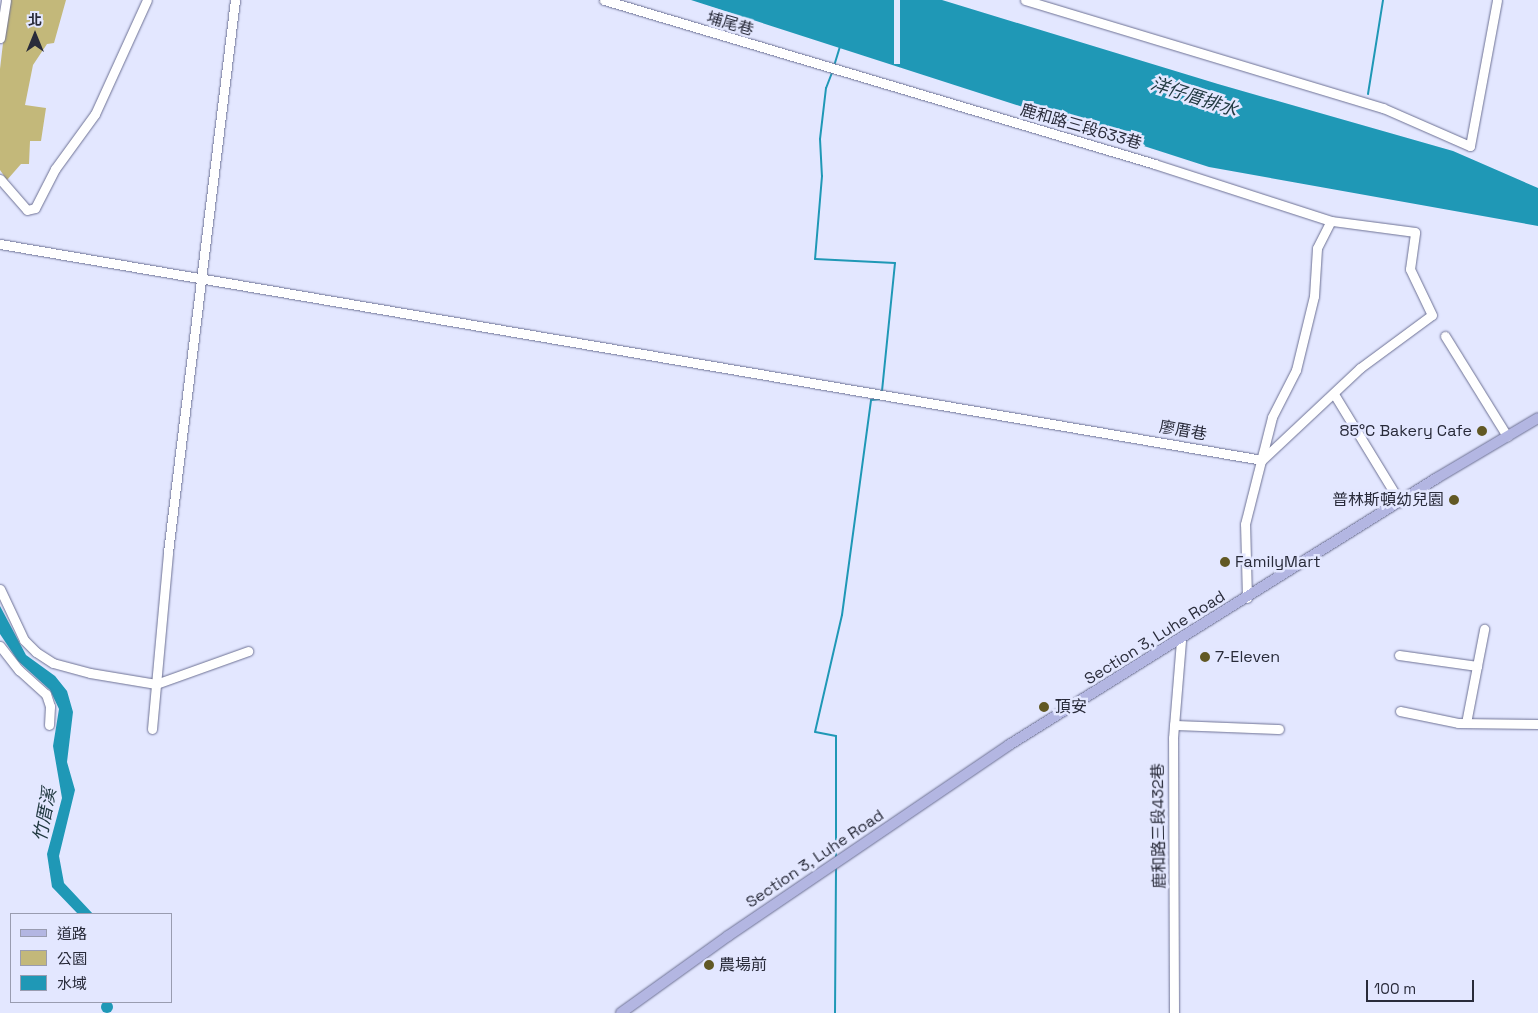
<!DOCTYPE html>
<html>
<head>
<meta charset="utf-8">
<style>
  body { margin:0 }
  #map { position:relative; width:1538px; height:1013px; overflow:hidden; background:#e3e7ff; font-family:"Space Grotesk","Noto Sans TC",sans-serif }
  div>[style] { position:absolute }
  .green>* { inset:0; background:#c3b87a }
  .water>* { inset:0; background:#1f98b6 }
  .round { border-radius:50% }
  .pier>* { inset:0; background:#e3e7ff; transform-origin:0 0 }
  .stream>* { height:2px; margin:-1px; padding:0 1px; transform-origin:1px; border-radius:1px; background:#1f98b6 }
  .roads { filter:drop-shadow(0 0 1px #6d7194) drop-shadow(0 0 1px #6d7194) }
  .minor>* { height:9px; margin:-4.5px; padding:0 4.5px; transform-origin:4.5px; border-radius:4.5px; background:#fff }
  .major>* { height:10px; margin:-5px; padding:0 5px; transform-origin:5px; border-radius:5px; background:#b3b6e2 }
  .dots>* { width:14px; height:14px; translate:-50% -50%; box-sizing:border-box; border:2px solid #e3e7ff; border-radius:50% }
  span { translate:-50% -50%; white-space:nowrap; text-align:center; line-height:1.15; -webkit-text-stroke:5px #e3e7ff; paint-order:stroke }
  .street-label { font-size:16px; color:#292b3a }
  .poi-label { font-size:16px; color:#292b3a }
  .right { translate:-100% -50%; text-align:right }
  .left { translate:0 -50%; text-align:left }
  .water-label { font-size:18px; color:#223a42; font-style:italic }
  .legend { position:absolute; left:10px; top:913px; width:162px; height:90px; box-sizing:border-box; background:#e3e7ff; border:1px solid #999cb0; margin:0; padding:6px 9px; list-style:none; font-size:15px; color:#292b3a }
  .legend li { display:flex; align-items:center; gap:10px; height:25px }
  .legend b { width:25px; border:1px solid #999cb0 }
  .north { position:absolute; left:10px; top:10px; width:50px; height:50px; -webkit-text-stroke:4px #e3e7ff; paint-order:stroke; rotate:0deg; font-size:14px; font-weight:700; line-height:20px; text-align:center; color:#292b3a }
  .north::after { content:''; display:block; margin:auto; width:18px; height:22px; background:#292b3a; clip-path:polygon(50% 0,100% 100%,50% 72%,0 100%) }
  .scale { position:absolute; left:1366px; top:980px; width:108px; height:22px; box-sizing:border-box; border:2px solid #292b3a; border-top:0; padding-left:6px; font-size:15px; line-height:18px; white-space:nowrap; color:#292b3a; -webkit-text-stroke:4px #e3e7ff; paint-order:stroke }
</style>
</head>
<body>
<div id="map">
  <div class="green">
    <div style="clip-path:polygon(8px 0,66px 0,54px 43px,47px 44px,33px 65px,25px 105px,46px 108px,41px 141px,30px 141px,29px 164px,21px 164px,7px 180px,0 170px,0 69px)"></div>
  </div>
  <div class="water">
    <div style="clip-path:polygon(691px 0,942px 0,1218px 84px,1453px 151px,1538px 188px,1538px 226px,1209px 167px)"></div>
    <div style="clip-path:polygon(0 606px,26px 655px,55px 676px,67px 691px,73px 712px,67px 762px,75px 790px,59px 856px,64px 883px,93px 914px,78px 914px,52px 887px,47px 854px,62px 798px,53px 746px,59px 709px,50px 690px,18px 661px,0 634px)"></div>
    <div class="round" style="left:101px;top:1001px;width:12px;height:12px"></div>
  </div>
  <div class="pier">
    <div style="left:894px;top:0;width:6px;height:64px"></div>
  </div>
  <div class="stream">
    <div style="left:834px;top:66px;width:21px;rotate:-73deg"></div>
    <div style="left:833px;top:70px;width:19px;rotate:111deg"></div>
    <div style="left:826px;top:88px;width:51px;rotate:96.7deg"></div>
    <div style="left:820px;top:139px;width:37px;rotate:87deg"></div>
    <div style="left:822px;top:176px;width:83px;rotate:94.8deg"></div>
    <div style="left:815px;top:259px;width:80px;rotate:2.9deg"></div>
    <div style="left:895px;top:263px;width:129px;rotate:95.8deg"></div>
    <div style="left:1368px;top:94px;width:95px;rotate:-80.9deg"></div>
    <div style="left:836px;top:858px;width:122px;rotate:-90deg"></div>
    <div style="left:836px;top:736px;width:21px;rotate:-169deg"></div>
    <div style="left:815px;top:732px;width:120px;rotate:-77deg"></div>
    <div style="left:842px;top:615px;width:217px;rotate:-82.3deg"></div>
    <div style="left:871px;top:400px;width:10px;rotate:-6deg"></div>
    <div style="left:835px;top:1013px;width:145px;rotate:-89.6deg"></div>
  </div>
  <div class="roads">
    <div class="minor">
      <div style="left:1025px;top:0;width:374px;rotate:16.8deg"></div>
      <div style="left:1383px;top:108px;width:95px;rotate:23.6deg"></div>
      <div style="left:1470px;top:146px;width:148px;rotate:-79.5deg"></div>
      <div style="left:0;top:38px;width:38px;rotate:-81deg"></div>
      <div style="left:0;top:179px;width:41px;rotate:48.9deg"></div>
      <div style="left:27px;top:210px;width:8px;rotate:-14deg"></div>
      <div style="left:35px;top:208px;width:44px;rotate:-62.9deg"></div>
      <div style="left:55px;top:169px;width:68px;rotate:-54deg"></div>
      <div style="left:95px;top:114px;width:125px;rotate:-65.5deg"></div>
      <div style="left:0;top:244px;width:1280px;rotate:9.71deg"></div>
      <div style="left:1262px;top:460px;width:134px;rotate:-43.2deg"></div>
      <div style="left:1360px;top:368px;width:89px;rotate:-36.4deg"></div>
      <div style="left:1432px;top:315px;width:51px;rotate:-115.6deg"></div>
      <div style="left:1410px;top:269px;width:37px;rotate:-82deg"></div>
      <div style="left:1415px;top:232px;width:85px;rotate:-172.5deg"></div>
      <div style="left:1331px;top:221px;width:185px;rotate:-162.1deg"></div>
      <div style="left:1155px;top:164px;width:575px;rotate:-163.42deg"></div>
      <div style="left:1445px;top:336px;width:118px;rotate:58.2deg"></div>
      <div style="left:1334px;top:394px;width:127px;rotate:58.6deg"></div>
      <div style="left:0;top:589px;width:56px;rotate:64.8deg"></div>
      <div style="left:24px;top:640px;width:17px;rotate:45deg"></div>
      <div style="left:36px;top:652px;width:20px;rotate:33deg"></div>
      <div style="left:53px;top:663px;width:38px;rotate:15deg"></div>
      <div style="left:90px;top:673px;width:67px;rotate:9.5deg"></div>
      <div style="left:156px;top:684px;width:98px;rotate:-19.7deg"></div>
      <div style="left:1247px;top:598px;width:74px;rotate:-91.5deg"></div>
      <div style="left:1245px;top:524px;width:110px;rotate:-75.8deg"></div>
      <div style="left:1272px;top:417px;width:53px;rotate:-62.9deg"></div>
      <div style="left:1296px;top:370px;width:76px;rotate:-76.3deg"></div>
      <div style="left:1314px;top:296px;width:48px;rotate:-86.4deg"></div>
      <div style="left:1317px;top:248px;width:30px;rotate:-63deg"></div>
      <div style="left:0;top:646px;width:31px;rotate:52deg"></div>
      <div style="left:19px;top:670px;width:36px;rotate:42deg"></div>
      <div style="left:46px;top:694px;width:13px;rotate:72deg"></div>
      <div style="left:50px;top:706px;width:19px;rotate:93deg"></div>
      <div style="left:1399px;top:655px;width:79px;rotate:8deg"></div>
      <div style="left:1477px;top:666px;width:58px;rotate:100.9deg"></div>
      <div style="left:1477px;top:666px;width:38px;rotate:-79deg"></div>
      <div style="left:1400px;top:711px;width:59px;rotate:11.7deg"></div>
      <div style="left:1458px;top:723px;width:80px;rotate:0.7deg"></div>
      <div style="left:1174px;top:725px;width:105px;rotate:2.2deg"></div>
      <div style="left:152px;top:729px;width:178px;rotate:-84.8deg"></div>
      <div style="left:168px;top:552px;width:556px;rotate:-83.08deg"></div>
      <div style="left:1174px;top:1013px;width:275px;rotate:-90.2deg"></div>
      <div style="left:1173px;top:738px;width:98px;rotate:-85.3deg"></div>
    </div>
    <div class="major">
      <div style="left:621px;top:1013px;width:132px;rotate:-35.7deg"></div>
      <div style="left:728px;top:936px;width:340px;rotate:-34.2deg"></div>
      <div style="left:1009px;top:745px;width:504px;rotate:-31.96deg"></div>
      <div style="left:1437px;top:478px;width:117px;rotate:-30.7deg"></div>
    </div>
  </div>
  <div class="dots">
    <div style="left:1482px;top:431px;background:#615824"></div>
    <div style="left:1454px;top:500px;background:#615824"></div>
    <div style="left:1225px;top:562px;background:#615824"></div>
    <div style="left:1205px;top:657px;background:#615824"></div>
    <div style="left:1044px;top:707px;background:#615824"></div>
    <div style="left:709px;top:965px;background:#615824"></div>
  </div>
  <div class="street-label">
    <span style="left:730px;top:24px;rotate:16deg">埔尾巷</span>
    <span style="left:1081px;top:127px;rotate:16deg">鹿和路三段633巷</span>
    <span style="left:1183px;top:431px;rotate:10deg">廖厝巷</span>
    <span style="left:1155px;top:638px;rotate:-32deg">Section 3, Luhe Road</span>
    <span style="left:1159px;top:826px;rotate:-91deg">鹿和路三段432巷</span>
    <span style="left:815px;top:859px;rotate:-34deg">Section 3, Luhe Road</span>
  </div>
  <div class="poi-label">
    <span class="right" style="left:1472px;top:431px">85°C Bakery Cafe</span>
    <span class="right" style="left:1444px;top:500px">普林斯頓幼兒園</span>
    <span class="left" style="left:1235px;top:562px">FamilyMart</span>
    <span class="left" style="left:1215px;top:657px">7-Eleven</span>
    <span class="left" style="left:1055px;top:707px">頂安</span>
    <span class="left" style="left:719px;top:965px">農場前</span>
  </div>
  <div class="water-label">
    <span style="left:1194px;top:97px;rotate:18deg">洋仔厝排水</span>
    <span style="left:45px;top:815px;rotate:-79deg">竹厝溪</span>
  </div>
  <ul class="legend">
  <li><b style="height:6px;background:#b3b6e2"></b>道路</li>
  <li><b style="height:14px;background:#c3b87a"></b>公園</li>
  <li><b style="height:14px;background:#1f98b6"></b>水域</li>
  </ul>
  <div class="north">北</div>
  <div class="scale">100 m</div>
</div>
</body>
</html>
